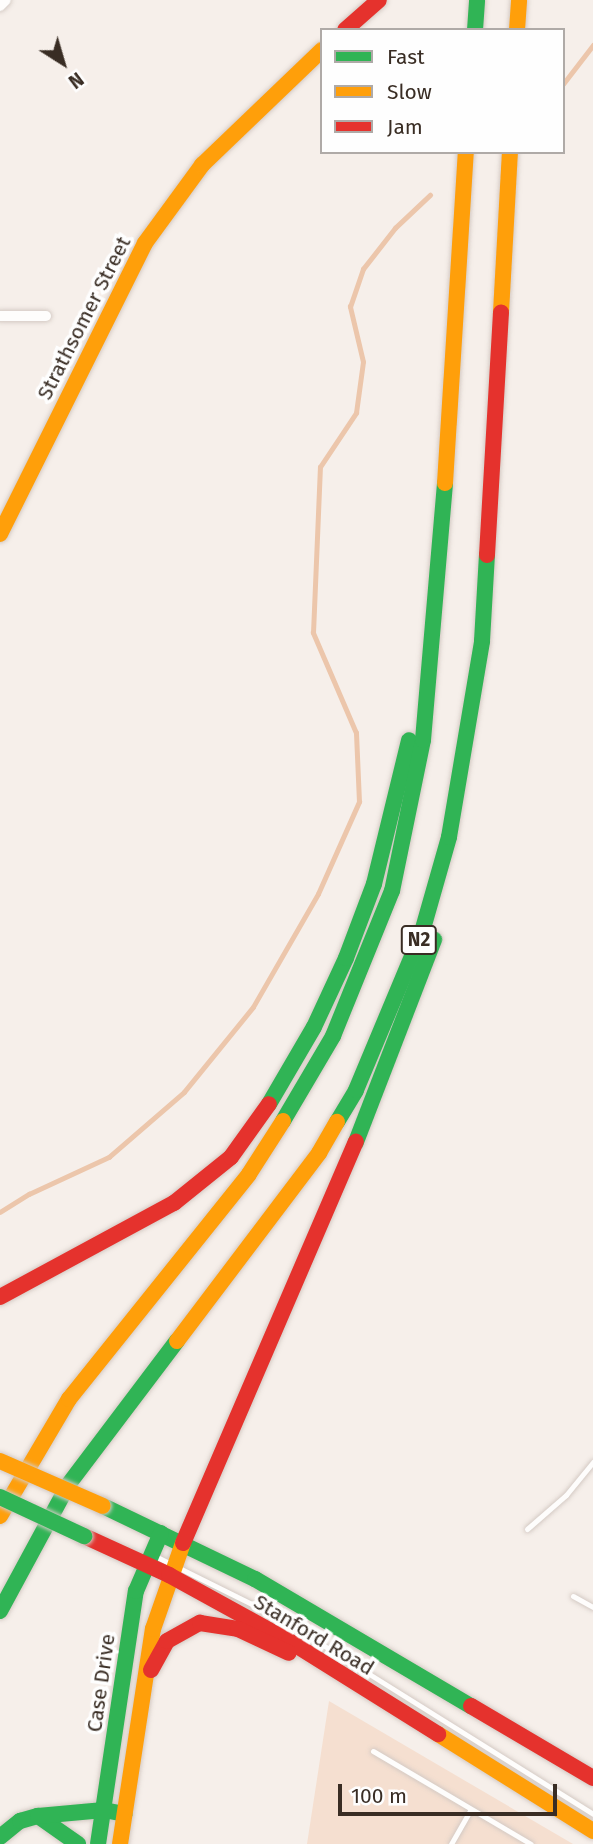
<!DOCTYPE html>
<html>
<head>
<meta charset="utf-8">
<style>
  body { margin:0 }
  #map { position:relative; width:593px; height:1844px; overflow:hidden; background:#f6efea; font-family:"Fira Sans",sans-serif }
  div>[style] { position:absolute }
  .green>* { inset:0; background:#f5dfd0 }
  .stream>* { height:4.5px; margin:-2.25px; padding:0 2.25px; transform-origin:2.25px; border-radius:2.25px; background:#ecc6ab }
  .roads { filter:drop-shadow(0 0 2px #d4cac4) drop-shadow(0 0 2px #d4cac4) }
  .lane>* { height:5px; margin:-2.5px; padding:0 2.5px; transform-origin:2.5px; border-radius:2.5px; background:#fefdfc }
  .street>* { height:10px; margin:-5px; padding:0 5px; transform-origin:5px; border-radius:5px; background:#fefdfc }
  .fast>* { height:16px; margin:-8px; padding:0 8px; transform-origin:8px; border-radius:8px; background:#30b455 }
  .slow>* { height:16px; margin:-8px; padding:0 8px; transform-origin:8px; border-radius:8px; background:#ff9f0a }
  .jam>* { height:16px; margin:-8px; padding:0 8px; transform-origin:8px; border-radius:8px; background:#e5322d }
  .bridges { filter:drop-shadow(0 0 2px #d4cac4) drop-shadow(0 0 2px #d4cac4) }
  .fast-bridge>* { height:16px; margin:-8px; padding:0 8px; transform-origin:8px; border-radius:8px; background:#30b455 }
  .slow-bridge>* { height:16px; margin:-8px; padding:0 8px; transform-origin:8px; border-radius:8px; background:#ff9f0a }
  span { translate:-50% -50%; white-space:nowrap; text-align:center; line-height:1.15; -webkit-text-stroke:7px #fefefe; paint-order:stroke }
  .shield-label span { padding:2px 5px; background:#fefefe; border:2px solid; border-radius:5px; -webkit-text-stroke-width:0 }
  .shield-label { font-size:19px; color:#392d24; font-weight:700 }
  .street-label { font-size:21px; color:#392d24 }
  .legend { position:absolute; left:320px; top:28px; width:245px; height:126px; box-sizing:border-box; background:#fefefe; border:2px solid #afaaa7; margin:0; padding:9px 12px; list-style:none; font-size:21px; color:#392d24 }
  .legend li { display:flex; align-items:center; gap:14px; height:35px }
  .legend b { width:35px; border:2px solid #afaaa7 }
  .north { position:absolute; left:28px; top:28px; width:70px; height:70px; -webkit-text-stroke:5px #fefefe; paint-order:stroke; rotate:143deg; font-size:19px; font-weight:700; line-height:28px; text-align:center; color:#392d24 }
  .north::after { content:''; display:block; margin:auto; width:24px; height:32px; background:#392d24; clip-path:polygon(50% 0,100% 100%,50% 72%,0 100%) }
  .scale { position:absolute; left:338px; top:1784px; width:219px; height:32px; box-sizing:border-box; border:4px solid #392d24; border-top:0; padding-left:9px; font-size:21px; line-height:24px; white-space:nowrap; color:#392d24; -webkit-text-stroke:5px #fefefe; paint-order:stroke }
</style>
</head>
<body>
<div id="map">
  <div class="green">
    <div style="clip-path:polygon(329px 1701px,573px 1844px,307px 1844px)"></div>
  </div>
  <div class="stream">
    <div style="left:563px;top:84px;width:49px;rotate:-52.4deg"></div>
    <div style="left:0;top:1212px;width:34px;rotate:-32deg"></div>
    <div style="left:29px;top:1194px;width:88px;rotate:-24.8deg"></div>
    <div style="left:109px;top:1157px;width:99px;rotate:-40.9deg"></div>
    <div style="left:184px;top:1092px;width:109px;rotate:-50.9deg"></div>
    <div style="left:253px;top:1007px;width:130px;rotate:-60.1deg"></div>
    <div style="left:318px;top:894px;width:101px;rotate:-66deg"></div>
    <div style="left:359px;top:802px;width:69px;rotate:-92.5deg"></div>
    <div style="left:356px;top:733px;width:109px;rotate:-113.3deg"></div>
    <div style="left:313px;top:633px;width:166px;rotate:-87.6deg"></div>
    <div style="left:320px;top:467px;width:65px;rotate:-56.3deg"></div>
    <div style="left:356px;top:413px;width:51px;rotate:-82.2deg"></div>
    <div style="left:363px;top:362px;width:57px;rotate:-103.3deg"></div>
    <div style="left:350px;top:307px;width:40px;rotate:-71.1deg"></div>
    <div style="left:363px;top:269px;width:52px;rotate:-52deg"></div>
    <div style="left:395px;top:228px;width:48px;rotate:-43.3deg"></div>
  </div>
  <div class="roads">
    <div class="lane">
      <div style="left:527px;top:1529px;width:52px;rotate:-41.1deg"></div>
      <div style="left:566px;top:1495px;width:43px;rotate:-50.7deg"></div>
      <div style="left:153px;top:1555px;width:140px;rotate:26.4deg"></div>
      <div style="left:278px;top:1617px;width:372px;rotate:32deg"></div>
      <div style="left:573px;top:1596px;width:23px;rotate:29deg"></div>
      <div style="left:373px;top:1751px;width:183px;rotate:30.5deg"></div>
      <div style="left:451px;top:1844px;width:40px;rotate:-60.3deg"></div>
    </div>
    <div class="street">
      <div style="left:0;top:6px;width:8px;rotate:-45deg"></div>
      <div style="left:0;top:316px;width:46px"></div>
    </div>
    <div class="fast">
      <div style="left:475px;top:30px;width:30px;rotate:-86deg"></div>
      <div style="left:269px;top:1104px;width:89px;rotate:-59.7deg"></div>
      <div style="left:314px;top:1027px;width:76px;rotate:-65.1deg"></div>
      <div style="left:346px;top:958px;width:79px;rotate:-69.3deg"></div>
      <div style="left:374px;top:884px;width:148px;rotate:-76.3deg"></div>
      <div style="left:283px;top:1121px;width:99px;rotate:-59.5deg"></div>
      <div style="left:333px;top:1036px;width:157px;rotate:-67.9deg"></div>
      <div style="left:392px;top:891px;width:154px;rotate:-78.4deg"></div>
      <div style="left:423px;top:740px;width:258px;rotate:-85.1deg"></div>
      <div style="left:337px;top:1122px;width:37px;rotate:-59deg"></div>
      <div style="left:356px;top:1090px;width:171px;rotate:-67.3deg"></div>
      <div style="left:422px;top:932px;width:99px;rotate:-74.1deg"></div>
      <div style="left:449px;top:837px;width:199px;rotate:-80.4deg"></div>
      <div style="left:482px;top:641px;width:86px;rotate:-86.7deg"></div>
      <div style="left:356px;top:1142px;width:217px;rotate:-68.9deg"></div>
      <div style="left:103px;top:1506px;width:169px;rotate:25.7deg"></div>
      <div style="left:255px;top:1579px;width:251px;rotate:30.5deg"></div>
      <div style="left:0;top:1611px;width:143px;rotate:-61.6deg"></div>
      <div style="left:68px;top:1485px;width:181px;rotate:-52.9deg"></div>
      <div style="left:38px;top:1816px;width:49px;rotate:35deg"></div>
      <div style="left:0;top:1837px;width:26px;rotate:-39deg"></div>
      <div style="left:20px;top:1821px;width:19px;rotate:-16deg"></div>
      <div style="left:38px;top:1816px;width:66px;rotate:-5.2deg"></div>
      <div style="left:104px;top:1810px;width:21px;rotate:11deg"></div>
      <div style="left:98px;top:1844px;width:256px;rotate:-81.5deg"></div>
      <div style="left:136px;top:1591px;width:63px;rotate:-66.7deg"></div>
    </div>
    <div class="slow">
      <div style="left:517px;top:30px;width:30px;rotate:-86deg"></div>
      <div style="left:501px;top:312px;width:160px;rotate:-86.8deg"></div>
      <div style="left:445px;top:483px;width:332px;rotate:-86.4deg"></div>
      <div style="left:0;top:534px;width:325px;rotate:-63.5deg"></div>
      <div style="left:145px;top:243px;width:97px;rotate:-53.8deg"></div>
      <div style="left:202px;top:165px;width:166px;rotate:-43.8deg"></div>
      <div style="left:177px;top:1341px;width:236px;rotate:-52.9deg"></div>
      <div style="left:319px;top:1153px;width:36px;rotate:-60deg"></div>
      <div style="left:0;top:1516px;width:136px;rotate:-59.5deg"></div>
      <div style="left:69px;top:1399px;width:288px;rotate:-51.3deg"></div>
      <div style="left:249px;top:1174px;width:63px;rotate:-57.3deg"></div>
      <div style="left:438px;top:1734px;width:183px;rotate:32deg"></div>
      <div style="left:120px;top:1844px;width:218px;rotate:-81.3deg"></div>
      <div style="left:153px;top:1629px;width:91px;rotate:-70.8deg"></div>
    </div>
    <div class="jam">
      <div style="left:345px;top:30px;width:45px;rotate:-41.4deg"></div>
      <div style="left:487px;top:555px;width:243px;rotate:-86.7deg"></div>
      <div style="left:0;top:1297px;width:198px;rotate:-28.4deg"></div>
      <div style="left:174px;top:1203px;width:73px;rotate:-38.9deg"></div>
      <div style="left:231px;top:1157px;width:65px;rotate:-54.4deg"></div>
      <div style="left:84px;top:1536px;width:94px;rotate:24.6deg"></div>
      <div style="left:169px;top:1575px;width:137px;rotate:28.8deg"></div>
      <div style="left:289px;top:1641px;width:176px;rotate:32deg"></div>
      <div style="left:183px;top:1543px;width:437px;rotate:-66.7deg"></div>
      <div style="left:151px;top:1670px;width:33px;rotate:-61deg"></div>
      <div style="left:167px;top:1641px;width:38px;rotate:-29deg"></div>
      <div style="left:200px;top:1623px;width:38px;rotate:9deg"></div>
      <div style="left:238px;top:1629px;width:56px;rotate:25.2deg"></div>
      <div style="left:471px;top:1706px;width:142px;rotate:30.5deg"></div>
    </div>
  </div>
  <div class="bridges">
    <div class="fast-bridge">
      <div style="left:0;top:1497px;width:93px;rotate:24.9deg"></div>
    </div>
    <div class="slow-bridge">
      <div style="left:0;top:1461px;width:112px;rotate:23.6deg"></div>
    </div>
  </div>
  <div class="shield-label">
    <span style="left:419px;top:940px">N2</span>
  </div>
  <div class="street-label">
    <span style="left:84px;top:318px;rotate:-63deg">Strathsomer Street</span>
    <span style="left:314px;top:1635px;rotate:31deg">Stanford Road</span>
    <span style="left:101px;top:1683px;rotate:-82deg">Case Drive</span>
  </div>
  <ul class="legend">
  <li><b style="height:9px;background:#30b455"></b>Fast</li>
  <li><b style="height:9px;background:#ff9f0a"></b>Slow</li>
  <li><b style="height:9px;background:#e5322d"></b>Jam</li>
  </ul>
  <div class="north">N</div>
  <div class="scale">100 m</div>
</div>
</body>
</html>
